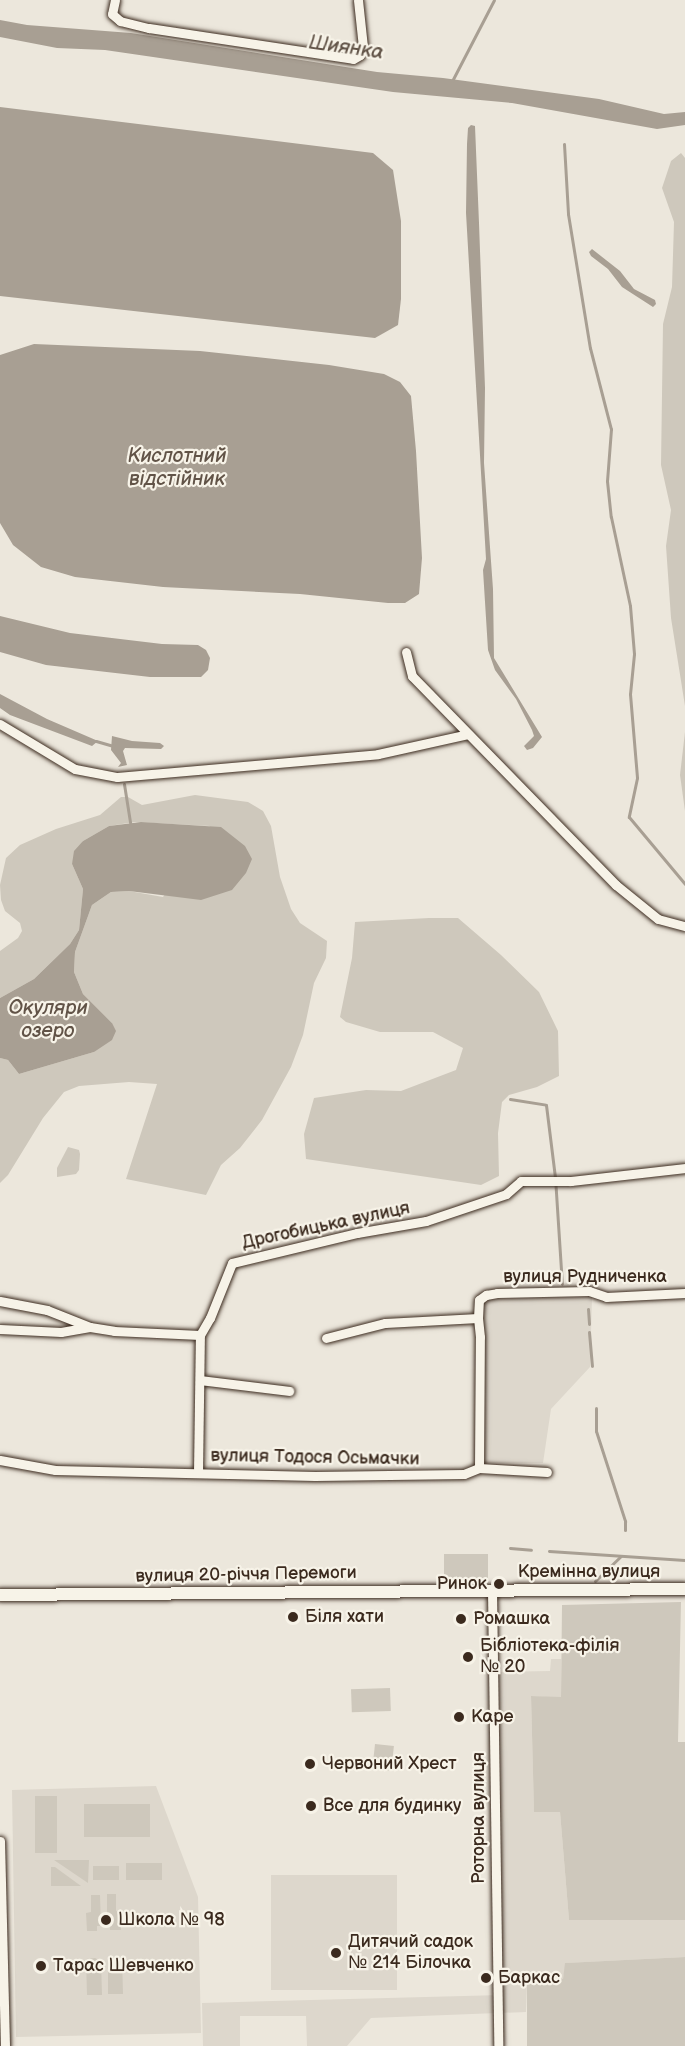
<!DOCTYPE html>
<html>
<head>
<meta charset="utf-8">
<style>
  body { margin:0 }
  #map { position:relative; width:685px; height:2046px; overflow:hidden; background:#ece7dc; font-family:"Balsamiq Sans",sans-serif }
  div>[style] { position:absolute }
  .built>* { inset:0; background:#ddd7cc; transform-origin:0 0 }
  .green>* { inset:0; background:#cec8bc; transform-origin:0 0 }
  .water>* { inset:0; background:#a89f93 }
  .stream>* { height:3px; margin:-1.5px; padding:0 1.5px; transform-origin:1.5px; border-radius:1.5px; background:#a89f93 }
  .roads { filter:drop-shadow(0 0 2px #3b2a1e) drop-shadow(0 0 2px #3b2a1e) }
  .minor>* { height:9px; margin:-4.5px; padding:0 4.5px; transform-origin:4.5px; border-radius:4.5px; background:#f7f3e8 }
  .tertiary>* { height:12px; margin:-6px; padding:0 6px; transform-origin:6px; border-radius:6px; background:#f7f3e8 }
  .dots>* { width:16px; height:16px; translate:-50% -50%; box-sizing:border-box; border:3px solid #f7f3e8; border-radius:50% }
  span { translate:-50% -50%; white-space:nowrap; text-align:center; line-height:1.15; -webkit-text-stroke:4.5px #f7f3e8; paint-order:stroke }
  .street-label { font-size:18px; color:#3b2a1e }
  .poi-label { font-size:18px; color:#3b2a1e }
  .right { translate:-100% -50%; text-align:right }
  .left { translate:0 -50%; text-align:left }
  .water-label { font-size:20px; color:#615347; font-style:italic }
</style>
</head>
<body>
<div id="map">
  <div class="built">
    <div style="clip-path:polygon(592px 1297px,590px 1367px,551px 1409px,543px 1463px,483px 1463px,484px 1299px)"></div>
    <div style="clip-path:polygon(551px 1659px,561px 1659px,561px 1698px,531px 1696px,534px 1811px,560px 1812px,569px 1920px,685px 1920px,685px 1957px,566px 1963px,563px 1979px,539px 1979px,538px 1984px,527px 1985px,526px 2012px,371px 2018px,347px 2046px,307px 2046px,306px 2016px,240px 2016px,240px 2046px,203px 2046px,202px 2003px,502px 1995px,498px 1672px,550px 1671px)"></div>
    <div style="clip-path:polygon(156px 1786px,198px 1897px,201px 2033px,16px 2037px,12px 1790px)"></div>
    <div style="left:271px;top:1875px;width:126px;height:115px"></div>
  </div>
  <div class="green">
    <div style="clip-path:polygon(681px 153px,685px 158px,685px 706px,671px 618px,666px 546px,671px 510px,661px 465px,663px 324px,672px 287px,674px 222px,662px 188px,671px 161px)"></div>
    <div style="clip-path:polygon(685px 732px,685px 811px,680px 775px)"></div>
    <div style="clip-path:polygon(195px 795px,248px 802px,263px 811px,271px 826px,280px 877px,291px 909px,300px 923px,327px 941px,326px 958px,314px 983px,303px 1035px,291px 1067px,262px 1120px,240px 1148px,221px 1165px,206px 1195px,126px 1179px,157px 1084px,129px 1082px,79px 1086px,64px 1092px,43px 1118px,8px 1175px,0 1183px,0 1058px,8px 1060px,19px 1074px,94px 1052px,112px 1023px,83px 994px,74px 972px,75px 952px,92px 905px,111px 892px,129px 891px,163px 897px,210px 826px,135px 822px,109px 826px,83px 841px,72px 864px,83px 889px,79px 930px,70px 944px,34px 979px,0 998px,0 951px,18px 938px,22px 931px,20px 923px,5px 911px,1px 900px,0 885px,6px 858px,20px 845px,56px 829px,100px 815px,121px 797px,128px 797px,142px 805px)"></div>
    <div style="clip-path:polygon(429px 918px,458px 918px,501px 955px,539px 992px,558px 1031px,559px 1076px,537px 1087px,509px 1095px,502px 1102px,498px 1133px,499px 1176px,481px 1185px,306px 1159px,304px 1134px,314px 1098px,366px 1090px,401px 1091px,456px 1070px,463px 1048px,433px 1032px,380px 1032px,346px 1022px,340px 1017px,352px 958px,355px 922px)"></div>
    <div style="clip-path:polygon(68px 1147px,79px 1150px,80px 1154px,79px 1170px,76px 1174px,57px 1177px,57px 1168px)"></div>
    <div style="left:488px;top:1554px;width:24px;height:44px;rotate:90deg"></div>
    <div style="clip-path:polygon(681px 1602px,678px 1742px,685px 1742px,685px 1920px,569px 1920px,560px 1812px,534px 1812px,531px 1696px,561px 1697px,562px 1605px)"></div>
    <div style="left:390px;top:1688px;width:23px;height:39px;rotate:88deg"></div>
    <div style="left:375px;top:1744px;width:19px;height:25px;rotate:6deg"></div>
    <div style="left:35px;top:1796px;width:22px;height:57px"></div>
    <div style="left:84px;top:1804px;width:66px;height:33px"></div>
    <div style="clip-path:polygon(89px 1860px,88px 1883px,54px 1860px)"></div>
    <div style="left:162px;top:1863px;width:17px;height:36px;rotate:90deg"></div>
    <div style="left:93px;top:1866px;width:26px;height:14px"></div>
    <div style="clip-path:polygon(51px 1867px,55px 1867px,81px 1886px,51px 1886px)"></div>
    <div style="clip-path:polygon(107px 1894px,116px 1894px,116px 1911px,120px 1912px,121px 1930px,110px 1930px,110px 1925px,107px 1925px)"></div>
    <div style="clip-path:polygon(91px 1895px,100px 1895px,101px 1926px,97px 1926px,97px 1931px,87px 1931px,86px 1913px,91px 1912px)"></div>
    <div style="clip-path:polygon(112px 1957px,122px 1957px,123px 1994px,108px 1994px,108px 1961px)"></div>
    <div style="clip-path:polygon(685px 1957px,685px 2046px,527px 2046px,527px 1984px,538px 1984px,538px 1979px,563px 1979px,565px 1963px)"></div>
    <div style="clip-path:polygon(95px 1958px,101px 1961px,102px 1995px,87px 1995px,86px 1959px)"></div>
  </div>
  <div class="water">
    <div style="clip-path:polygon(0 20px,27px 25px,131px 33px,377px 72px,443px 78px,599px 99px,664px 114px,685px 112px,685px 125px,657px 129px,512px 103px,393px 92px,105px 50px,57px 48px,0 37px)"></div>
    <div style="clip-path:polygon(0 107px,373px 153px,393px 170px,401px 221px,401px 299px,398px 325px,375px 338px,0 296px)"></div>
    <div style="clip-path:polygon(471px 125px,475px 126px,479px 223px,485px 388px,484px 463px,493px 589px,494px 658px,542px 737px,533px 748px,527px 750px,524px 746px,534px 736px,532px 730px,516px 699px,495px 670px,488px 650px,483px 570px,486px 559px,466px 213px,467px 144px,468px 128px)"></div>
    <div style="clip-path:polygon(592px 249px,620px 271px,634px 289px,655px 300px,656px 304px,653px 307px,622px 287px,608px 269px,591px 256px,589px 252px)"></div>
    <div style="clip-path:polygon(34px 344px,200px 351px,329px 365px,384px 374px,400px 382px,411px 396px,416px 451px,422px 558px,419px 594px,405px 603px,388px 603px,300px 594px,163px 587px,75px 577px,41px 567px,13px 545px,0 523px,0 355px)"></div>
    <div style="clip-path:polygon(0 616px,70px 633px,162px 644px,198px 645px,206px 650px,210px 658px,208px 670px,201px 677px,150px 677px,46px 665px,0 652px)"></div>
    <div style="clip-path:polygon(0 694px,47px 719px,98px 741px,92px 746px,10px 715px,0 708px)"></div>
    <div style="clip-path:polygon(112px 736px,132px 741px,160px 743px,164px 746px,161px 749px,125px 748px,123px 751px,127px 765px,118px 767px,121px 763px,111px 750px)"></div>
    <div style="clip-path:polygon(141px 822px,221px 827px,245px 846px,252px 859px,246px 873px,232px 890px,201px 900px,129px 891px,111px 892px,92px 905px,75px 952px,74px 972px,83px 994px,112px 1023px,116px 1031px,112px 1040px,94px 1052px,19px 1074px,8px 1060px,0 1058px,0 998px,34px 979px,70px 944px,79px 930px,83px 889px,72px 864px,74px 851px,83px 841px,109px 826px)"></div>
  </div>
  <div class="stream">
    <div style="left:452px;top:81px;width:91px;rotate:-62.6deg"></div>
    <div style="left:564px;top:144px;width:70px;rotate:86.7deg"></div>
    <div style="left:568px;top:214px;width:136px;rotate:80.7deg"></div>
    <div style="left:590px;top:348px;width:84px;rotate:75.5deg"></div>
    <div style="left:611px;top:429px;width:52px;rotate:94.4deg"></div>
    <div style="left:607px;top:481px;width:36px;rotate:84deg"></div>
    <div style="left:611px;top:517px;width:91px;rotate:77.9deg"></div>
    <div style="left:630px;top:606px;width:48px;rotate:85.2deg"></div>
    <div style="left:634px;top:654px;width:40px;rotate:95.7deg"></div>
    <div style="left:630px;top:694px;width:84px;rotate:85.2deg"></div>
    <div style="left:637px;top:778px;width:40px;rotate:102deg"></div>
    <div style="left:629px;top:817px;width:87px;rotate:50.1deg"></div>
    <div style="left:96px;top:741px;width:18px;rotate:16deg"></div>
    <div style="left:124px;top:784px;width:39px;rotate:81deg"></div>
    <div style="left:510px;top:1099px;width:36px;rotate:9deg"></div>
    <div style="left:546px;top:1105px;width:73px;rotate:82.9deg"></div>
    <div style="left:555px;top:1177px;width:107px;rotate:86.3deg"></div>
    <div style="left:588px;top:1309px;width:15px;rotate:86deg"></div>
    <div style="left:589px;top:1332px;width:34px;rotate:85deg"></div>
    <div style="left:596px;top:1408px;width:23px;rotate:90deg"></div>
    <div style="left:596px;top:1431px;width:95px;rotate:72.1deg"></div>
    <div style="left:625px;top:1521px;width:9px;rotate:90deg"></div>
    <div style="left:510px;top:1548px;width:21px;rotate:5deg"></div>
    <div style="left:549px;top:1551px;width:136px;rotate:3.8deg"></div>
    <div style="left:595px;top:1581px;width:36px;rotate:-44deg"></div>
  </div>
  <div class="roads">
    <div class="minor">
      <div style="left:115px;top:0;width:14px;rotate:102deg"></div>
      <div style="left:112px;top:14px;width:11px;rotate:41deg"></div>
      <div style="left:120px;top:21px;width:30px;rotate:14deg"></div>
      <div style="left:149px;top:28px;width:206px;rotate:8.6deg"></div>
      <div style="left:353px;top:59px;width:8px;rotate:-30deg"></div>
      <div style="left:360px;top:55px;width:9px;rotate:-69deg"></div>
      <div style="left:363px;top:47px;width:47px;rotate:-96.1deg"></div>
      <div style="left:406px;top:652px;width:25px;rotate:76deg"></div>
      <div style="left:412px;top:676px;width:292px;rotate:45.7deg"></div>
      <div style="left:616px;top:885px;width:54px;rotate:39deg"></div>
      <div style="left:658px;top:919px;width:28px;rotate:15deg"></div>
      <div style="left:0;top:724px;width:87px;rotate:31deg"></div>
      <div style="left:75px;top:769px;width:43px;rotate:10.8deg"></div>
      <div style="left:117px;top:777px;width:262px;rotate:-5deg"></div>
      <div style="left:378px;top:754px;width:92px;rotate:-12.5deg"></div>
      <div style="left:0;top:1301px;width:48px;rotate:10.8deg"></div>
      <div style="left:47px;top:1310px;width:46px;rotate:21.6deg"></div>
      <div style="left:90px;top:1327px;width:24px;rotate:9deg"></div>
      <div style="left:114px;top:1331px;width:86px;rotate:2.7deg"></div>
      <div style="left:200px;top:1335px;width:20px;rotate:-60deg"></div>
      <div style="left:210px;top:1318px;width:59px;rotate:-68.2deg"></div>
      <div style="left:232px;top:1263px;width:129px;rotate:-13.5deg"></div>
      <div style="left:357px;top:1233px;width:70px;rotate:-9.9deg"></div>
      <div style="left:426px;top:1221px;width:84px;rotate:-18.6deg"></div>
      <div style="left:506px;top:1194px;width:20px;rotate:-41deg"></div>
      <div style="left:521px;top:1181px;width:50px"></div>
      <div style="left:571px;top:1181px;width:115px;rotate:-6.5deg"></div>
      <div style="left:0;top:1329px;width:61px;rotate:2.8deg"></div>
      <div style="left:61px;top:1332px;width:29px;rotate:-10deg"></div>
      <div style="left:326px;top:1338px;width:61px;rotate:-14.3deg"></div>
      <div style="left:385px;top:1323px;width:93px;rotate:-3.1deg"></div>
      <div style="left:478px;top:1318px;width:18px;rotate:-87deg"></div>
      <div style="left:479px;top:1300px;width:9px;rotate:-36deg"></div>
      <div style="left:486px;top:1295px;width:11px;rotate:-10deg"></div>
      <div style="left:497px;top:1293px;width:92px;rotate:-1.2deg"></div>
      <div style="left:589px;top:1291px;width:18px;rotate:19deg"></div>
      <div style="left:606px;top:1297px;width:79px;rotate:-2.9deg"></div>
      <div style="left:200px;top:1380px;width:90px;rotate:7deg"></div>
      <div style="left:0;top:1460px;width:56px;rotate:10.3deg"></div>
      <div style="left:55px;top:1470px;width:260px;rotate:1.3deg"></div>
      <div style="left:315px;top:1476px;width:149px;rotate:-0.8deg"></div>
      <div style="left:464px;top:1474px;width:16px;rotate:-22deg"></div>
      <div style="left:479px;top:1468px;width:131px;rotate:-89.6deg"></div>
      <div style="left:480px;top:1337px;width:19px;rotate:-96deg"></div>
      <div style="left:479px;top:1468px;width:68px;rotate:3.4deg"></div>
      <div style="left:198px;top:1473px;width:138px;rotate:-89.2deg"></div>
      <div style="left:492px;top:1590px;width:456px;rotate:89.2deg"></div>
      <div style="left:0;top:1841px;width:205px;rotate:88.6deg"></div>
    </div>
    <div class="tertiary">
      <div style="left:0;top:1595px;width:685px;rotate:-0.5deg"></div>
    </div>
  </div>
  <div class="dots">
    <div style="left:499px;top:1584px;background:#3b2a1e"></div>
    <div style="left:293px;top:1617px;background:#3b2a1e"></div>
    <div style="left:461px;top:1619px;background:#3b2a1e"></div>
    <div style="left:468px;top:1657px;background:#3b2a1e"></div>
    <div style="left:459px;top:1717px;background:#3b2a1e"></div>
    <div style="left:310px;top:1764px;background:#3b2a1e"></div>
    <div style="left:311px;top:1806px;background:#3b2a1e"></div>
    <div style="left:106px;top:1920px;background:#3b2a1e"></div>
    <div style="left:336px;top:1953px;background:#3b2a1e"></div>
    <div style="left:41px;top:1966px;background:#3b2a1e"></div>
    <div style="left:486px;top:1978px;background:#3b2a1e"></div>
  </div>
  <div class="street-label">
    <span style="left:326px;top:1226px;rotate:-12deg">Дрогобицька вулиця</span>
    <span style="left:585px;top:1277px">вулиця Рудниченка</span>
    <span style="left:315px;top:1458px;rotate:1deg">вулиця Тодося Осьмачки</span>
    <span style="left:589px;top:1572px">Кремінна вулиця</span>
    <span style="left:246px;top:1575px;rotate:-1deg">вулиця 20-річчя Перемоги</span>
    <span style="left:479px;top:1818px;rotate:-90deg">Роторна вулиця</span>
  </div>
  <div class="poi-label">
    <span class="right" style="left:487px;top:1584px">Ринок</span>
    <span class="left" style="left:305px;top:1617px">Біля хати</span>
    <span class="left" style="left:473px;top:1619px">Ромашка</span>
    <span class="left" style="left:480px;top:1657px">Бібліотека-філія<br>№ 20</span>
    <span class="left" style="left:471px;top:1717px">Каре</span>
    <span class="left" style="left:322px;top:1764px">Червоний Хрест</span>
    <span class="left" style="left:323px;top:1806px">Все для будинку</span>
    <span class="left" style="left:118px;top:1920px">Школа № 98</span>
    <span class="left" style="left:348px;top:1953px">Дитячий садок<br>№ 214 Білочка</span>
    <span class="left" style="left:53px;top:1966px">Тарас Шевченко</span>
    <span class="left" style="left:498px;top:1978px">Баркас</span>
  </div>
  <div class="water-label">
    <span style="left:346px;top:48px;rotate:8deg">Шиянка</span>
    <span style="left:177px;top:468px">Кислотний<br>відстійник</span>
    <span style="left:48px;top:1020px">Окуляри<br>озеро</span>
  </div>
</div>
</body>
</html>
